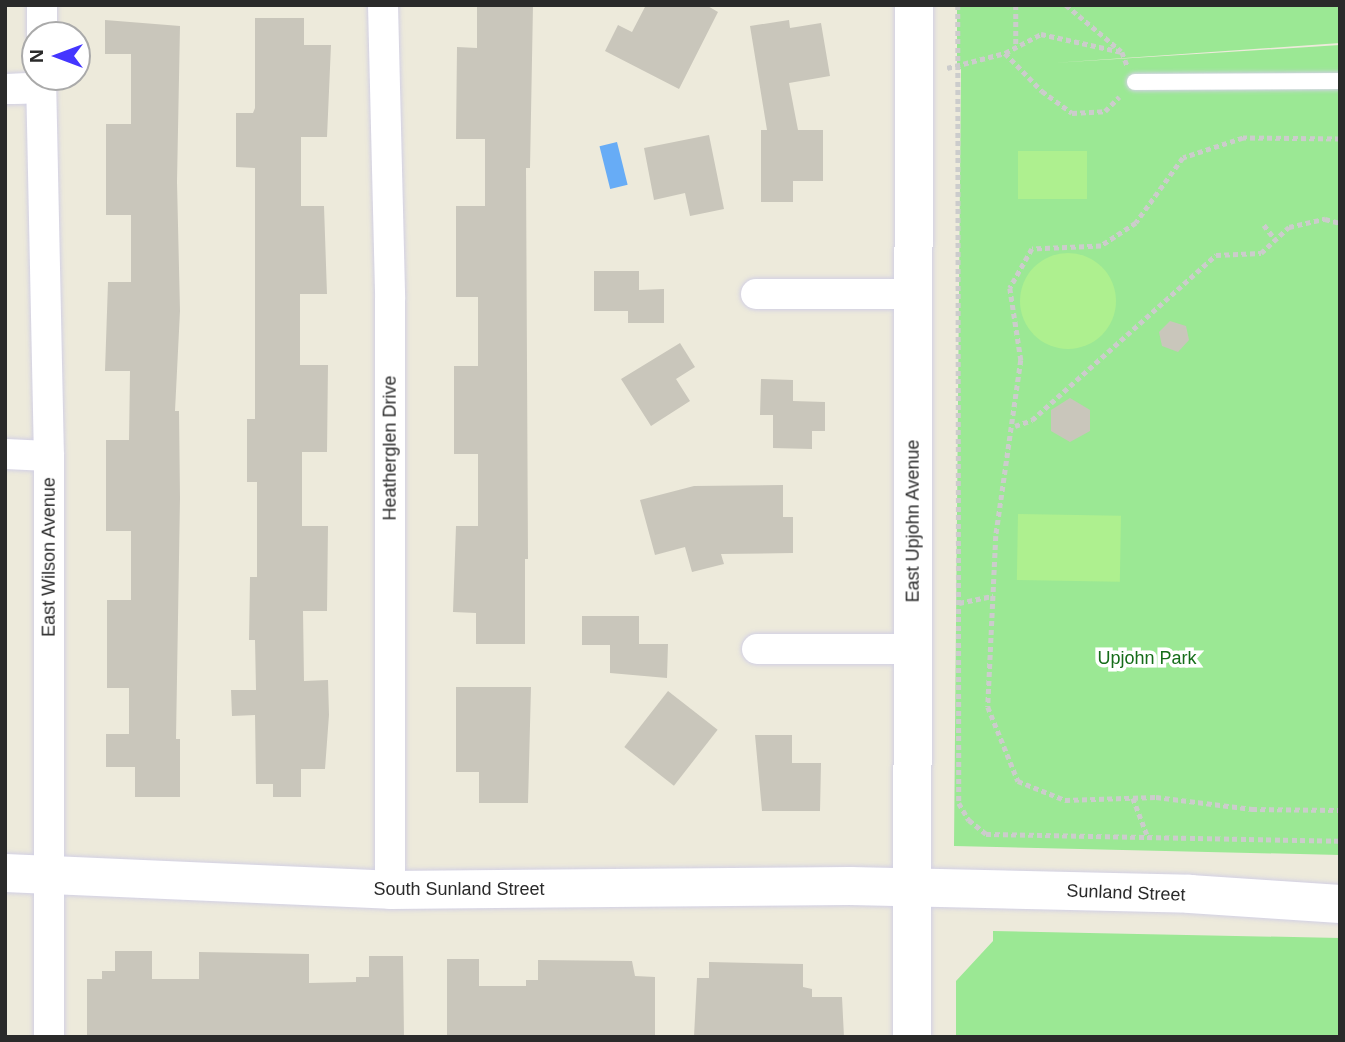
<!DOCTYPE html>
<html>
<head>
<meta charset="utf-8">
<style>
  body { margin:0 }
  #map { position:relative; width:1345px; height:1042px; overflow:hidden; background:#edeadb; font-family:Arial,sans-serif }
  div>[style] { position:absolute }
  .green>* { inset:0; background:#9be894 }
  .pitch>* { inset:0; background:#aef08f; transform-origin:0 0 }
  .round { border-radius:50% }
  .water>* { inset:0; background:#67acf6; transform-origin:0 0 }
  .building>* { inset:0; background:#c9c6bb; transform-origin:0 0 }
  .path>* { height:4.5px; margin-top:-2.25px; transform-origin:0; background:repeating-linear-gradient(90deg,#ccc 0 5px,transparent 0 8.5px) }
  .roads { filter:drop-shadow(0 0 2px #d2d0e4) drop-shadow(0 0 2px #d2d0e4) }
  .lane>* { height:16px; margin:-8px; padding:0 8px; transform-origin:8px; border-radius:8px; background:#fff }
  .street>* { height:30px; margin:-15px; padding:0 15px; transform-origin:15px; border-radius:15px; background:#fff }
  .secondary>* { height:38px; margin:-19px; padding:0 19px; transform-origin:19px; border-radius:19px; background:#fff }
  span { translate:-50% -50%; white-space:nowrap; text-align:center; line-height:1.15; -webkit-text-stroke:7px #fff; paint-order:stroke }
  .street-label { font-size:18px; color:#2a2a2a }
  .park-label { font-size:18px; color:#156c19 }
  .frame { position:absolute; inset:0; border:7px solid #2a2a2a; pointer-events:none }
  .north { position:absolute; left:21px; top:21px; width:70px; height:70px; box-sizing:border-box; background:#fff; border:2px solid #aaa; border-radius:50%; rotate:270deg; font-size:19px; font-weight:700; line-height:28px; text-align:center; color:#2a2a2a }
  .north::after { content:''; display:block; margin:auto; width:24px; height:32px; background:#4436ff; clip-path:polygon(50% 0,100% 100%,50% 72%,0 100%) }
</style>
</head>
<body>
<div id="map">
  <div class="green">
    <div style="clip-path:polygon(957px 5px,1340px 5px,1340px 43px,1053px 63px,1340px 45px,1340px 855px,954px 846px,961px 69px,957px 69px)"></div>
    <div style="clip-path:polygon(993px 931px,1340px 938px,1340px 1037px,956px 1037px,956px 981px,993px 941px)"></div>
  </div>
  <div class="pitch">
    <div style="left:1087px;top:151px;width:48px;height:69px;rotate:90deg"></div>
    <div class="round" style="left:1020px;top:253px;width:96px;height:96px"></div>
    <div style="left:1018px;top:514px;width:103px;height:66px;rotate:1deg"></div>
  </div>
  <div class="water">
    <div style="left:617px;top:142px;width:44px;height:18px;rotate:76deg"></div>
  </div>
  <div class="building">
    <div style="clip-path:polygon(477px 5px,533px 5px,530px 168px,526px 168px,528px 559px,525px 559px,525px 644px,476px 644px,476px 613px,453px 612px,456px 526px,478px 526px,478px 454px,454px 454px,454px 366px,478px 366px,478px 297px,456px 297px,456px 206px,485px 206px,485px 139px,456px 139px,457px 47px,477px 48px)"></div>
    <div style="clip-path:polygon(646px 5px,706px 5px,718px 12px,679px 89px,605px 51px,618px 25px,632px 32px)"></div>
    <div style="clip-path:polygon(255px 18px,304px 18px,304px 45px,331px 45px,327px 137px,301px 137px,301px 206px,324px 206px,327px 294px,300px 294px,300px 365px,328px 365px,327px 452px,302px 452px,302px 526px,328px 526px,327px 611px,303px 611px,304px 681px,328px 680px,329px 715px,325px 769px,301px 769px,301px 797px,273px 797px,273px 784px,256px 784px,255px 715px,232px 716px,231px 690px,256px 690px,255px 640px,249px 640px,250px 577px,257px 577px,257px 482px,247px 482px,247px 419px,255px 419px,255px 168px,236px 167px,236px 113px,253px 113px,255px 108px)"></div>
    <div style="clip-path:polygon(105px 20px,180px 26px,177px 182px,180px 311px,175px 411px,179px 411px,180px 498px,176px 739px,180px 739px,180px 797px,135px 797px,135px 767px,106px 767px,106px 734px,129px 734px,129px 688px,107px 688px,107px 600px,131px 600px,131px 531px,106px 531px,106px 440px,129px 440px,130px 371px,105px 371px,108px 282px,131px 282px,131px 215px,106px 215px,106px 124px,131px 124px,131px 54px,105px 54px)"></div>
    <div style="clip-path:polygon(789px 20px,790px 28px,821px 23px,830px 76px,789px 83px,798px 130px,823px 130px,823px 181px,793px 181px,793px 202px,761px 202px,761px 130px,767px 130px,750px 26px)"></div>
    <div style="clip-path:polygon(709px 135px,724px 209px,690px 216px,685px 193px,654px 200px,644px 148px)"></div>
    <div style="clip-path:polygon(594px 271px,639px 271px,639px 290px,664px 289px,664px 323px,628px 323px,628px 311px,594px 311px)"></div>
    <div style="clip-path:polygon(1170px 321px,1186px 326px,1189px 340px,1178px 352px,1162px 346px,1159px 332px)"></div>
    <div style="clip-path:polygon(680px 343px,695px 367px,676px 379px,690px 401px,651px 426px,621px 379px)"></div>
    <div style="clip-path:polygon(761px 379px,793px 380px,793px 401px,825px 402px,825px 431px,812px 431px,812px 449px,773px 448px,773px 415px,760px 415px)"></div>
    <div style="clip-path:polygon(1070px 398px,1090px 410px,1090px 431px,1070px 442px,1051px 431px,1051px 410px)"></div>
    <div style="clip-path:polygon(783px 485px,783px 517px,793px 517px,793px 553px,721px 554px,724px 564px,692px 572px,685px 547px,655px 555px,640px 500px,694px 486px)"></div>
    <div style="clip-path:polygon(582px 616px,639px 616px,639px 644px,668px 644px,667px 678px,610px 673px,610px 645px,582px 645px)"></div>
    <div style="clip-path:polygon(456px 687px,531px 687px,528px 803px,479px 803px,479px 772px,456px 772px)"></div>
    <div style="left:668px;top:691px;width:63px;height:71px;rotate:38deg"></div>
    <div style="clip-path:polygon(755px 735px,792px 735px,792px 763px,821px 763px,820px 811px,762px 811px)"></div>
    <div style="clip-path:polygon(115px 951px,152px 951px,152px 979px,199px 979px,199px 952px,309px 954px,309px 983px,356px 982px,356px 977px,369px 977px,369px 956px,403px 956px,404px 1037px,87px 1037px,87px 979px,102px 979px,102px 971px,115px 971px)"></div>
    <div style="clip-path:polygon(447px 959px,479px 959px,479px 986px,526px 986px,526px 980px,538px 980px,538px 960px,632px 961px,635px 976px,655px 977px,655px 1037px,447px 1037px)"></div>
    <div style="clip-path:polygon(709px 962px,803px 964px,803px 987px,812px 989px,812px 997px,842px 997px,844px 1037px,694px 1037px,697px 978px,709px 978px)"></div>
  </div>
  <div class="path">
    <div style="left:958px;top:5px;width:798px;rotate:89.93deg"></div>
    <div style="left:959px;top:803px;width:20px;rotate:60deg"></div>
    <div style="left:969px;top:820px;width:22px;rotate:39deg"></div>
    <div style="left:986px;top:834px;width:354px;rotate:1.1deg"></div>
    <div style="left:1016px;top:5px;width:42px;rotate:90deg"></div>
    <div style="left:1066px;top:5px;width:72px;rotate:39.9deg"></div>
    <div style="left:1005px;top:53px;width:53px;rotate:45.8deg"></div>
    <div style="left:1042px;top:91px;width:37px;rotate:36deg"></div>
    <div style="left:1072px;top:113px;width:33px;rotate:-3deg"></div>
    <div style="left:1105px;top:111px;width:20px;rotate:-45deg"></div>
    <div style="left:947px;top:68px;width:60px;rotate:-14.5deg"></div>
    <div style="left:1005px;top:53px;width:41px;rotate:-27.8deg"></div>
    <div style="left:1041px;top:34px;width:83px;rotate:12.5deg"></div>
    <div style="left:1122px;top:52px;width:14px;rotate:69deg"></div>
    <div style="left:1340px;top:139px;width:97px;rotate:-179.4deg"></div>
    <div style="left:1243px;top:138px;width:63px;rotate:161.6deg"></div>
    <div style="left:1183px;top:158px;width:80px;rotate:125.9deg"></div>
    <div style="left:1136px;top:223px;width:42px;rotate:146.7deg"></div>
    <div style="left:1101px;top:246px;width:69px;rotate:177.5deg"></div>
    <div style="left:1032px;top:249px;width:45px;rotate:119.4deg"></div>
    <div style="left:1010px;top:288px;width:73px;rotate:81.3deg"></div>
    <div style="left:1021px;top:360px;width:178px;rotate:98.1deg"></div>
    <div style="left:996px;top:536px;width:171px;rotate:92.7deg"></div>
    <div style="left:988px;top:707px;width:80px;rotate:67.9deg"></div>
    <div style="left:1018px;top:781px;width:51px;rotate:22deg"></div>
    <div style="left:1065px;top:800px;width:91px;rotate:-1.9deg"></div>
    <div style="left:1156px;top:797px;width:97px;rotate:7.1deg"></div>
    <div style="left:1252px;top:809px;width:88px;rotate:0.7deg"></div>
    <div style="left:1264px;top:225px;width:18px;rotate:52deg"></div>
    <div style="left:1015px;top:426px;width:18px;rotate:-19deg"></div>
    <div style="left:1032px;top:420px;width:247px;rotate:-41.9deg"></div>
    <div style="left:1216px;top:255px;width:45px;rotate:-2.5deg"></div>
    <div style="left:1261px;top:253px;width:38px;rotate:-43deg"></div>
    <div style="left:1289px;top:227px;width:37px;rotate:-13deg"></div>
    <div style="left:1325px;top:219px;width:16px;rotate:15deg"></div>
    <div style="left:959px;top:603px;width:35px;rotate:-12deg"></div>
    <div style="left:1133px;top:798px;width:42px;rotate:69deg"></div>
  </div>
  <div class="roads">
    <div class="lane">
      <div style="left:1135px;top:82px;width:205px;rotate:-0.3deg"></div>
    </div>
    <div class="street">
      <div style="left:383px;top:5px;width:294px;rotate:88.6deg"></div>
      <div style="left:390px;top:299px;width:591px;rotate:90deg"></div>
      <div style="left:42px;top:35px;width:30px;rotate:-90deg"></div>
      <div style="left:41px;top:77px;width:379px;rotate:88.8deg"></div>
      <div style="left:49px;top:456px;width:581px;rotate:90deg"></div>
      <div style="left:41px;top:88px;width:29px;rotate:178deg"></div>
      <div style="left:12px;top:89px;width:7px;rotate:180deg"></div>
      <div style="left:5px;top:89px;width:36px;rotate:-2deg"></div>
      <div style="left:756px;top:294px;width:159px"></div>
      <div style="left:5px;top:454px;width:44px;rotate:2.6deg"></div>
      <div style="left:757px;top:649px;width:156px"></div>
    </div>
    <div class="secondary">
      <div style="left:5px;top:873px;width:385px;rotate:2.5deg"></div>
      <div style="left:390px;top:890px;width:460px;rotate:-0.5deg"></div>
      <div style="left:850px;top:886px;width:340px;rotate:1.3deg"></div>
      <div style="left:1190px;top:894px;width:150px;rotate:3.8deg"></div>
      <div style="left:912px;top:1037px;width:1032px;rotate:-89.89deg"></div>
    </div>
  </div>
  <div class="street-label">
    <span style="left:390px;top:448px;rotate:-90deg">Heatherglen Drive</span>
    <span style="left:913px;top:521px;rotate:-90deg">East Upjohn Avenue</span>
    <span style="left:49px;top:557px;rotate:-90deg">East Wilson Avenue</span>
    <span style="left:459px;top:889px">South Sunland Street</span>
    <span style="left:1126px;top:893px;rotate:2deg">Sunland Street</span>
  </div>
  <div class="park-label">
    <span style="left:1147px;top:658px">Upjohn Park</span>
  </div>
  <div class="frame"></div>
  <div class="north">N</div>
</div>
</body>
</html>
